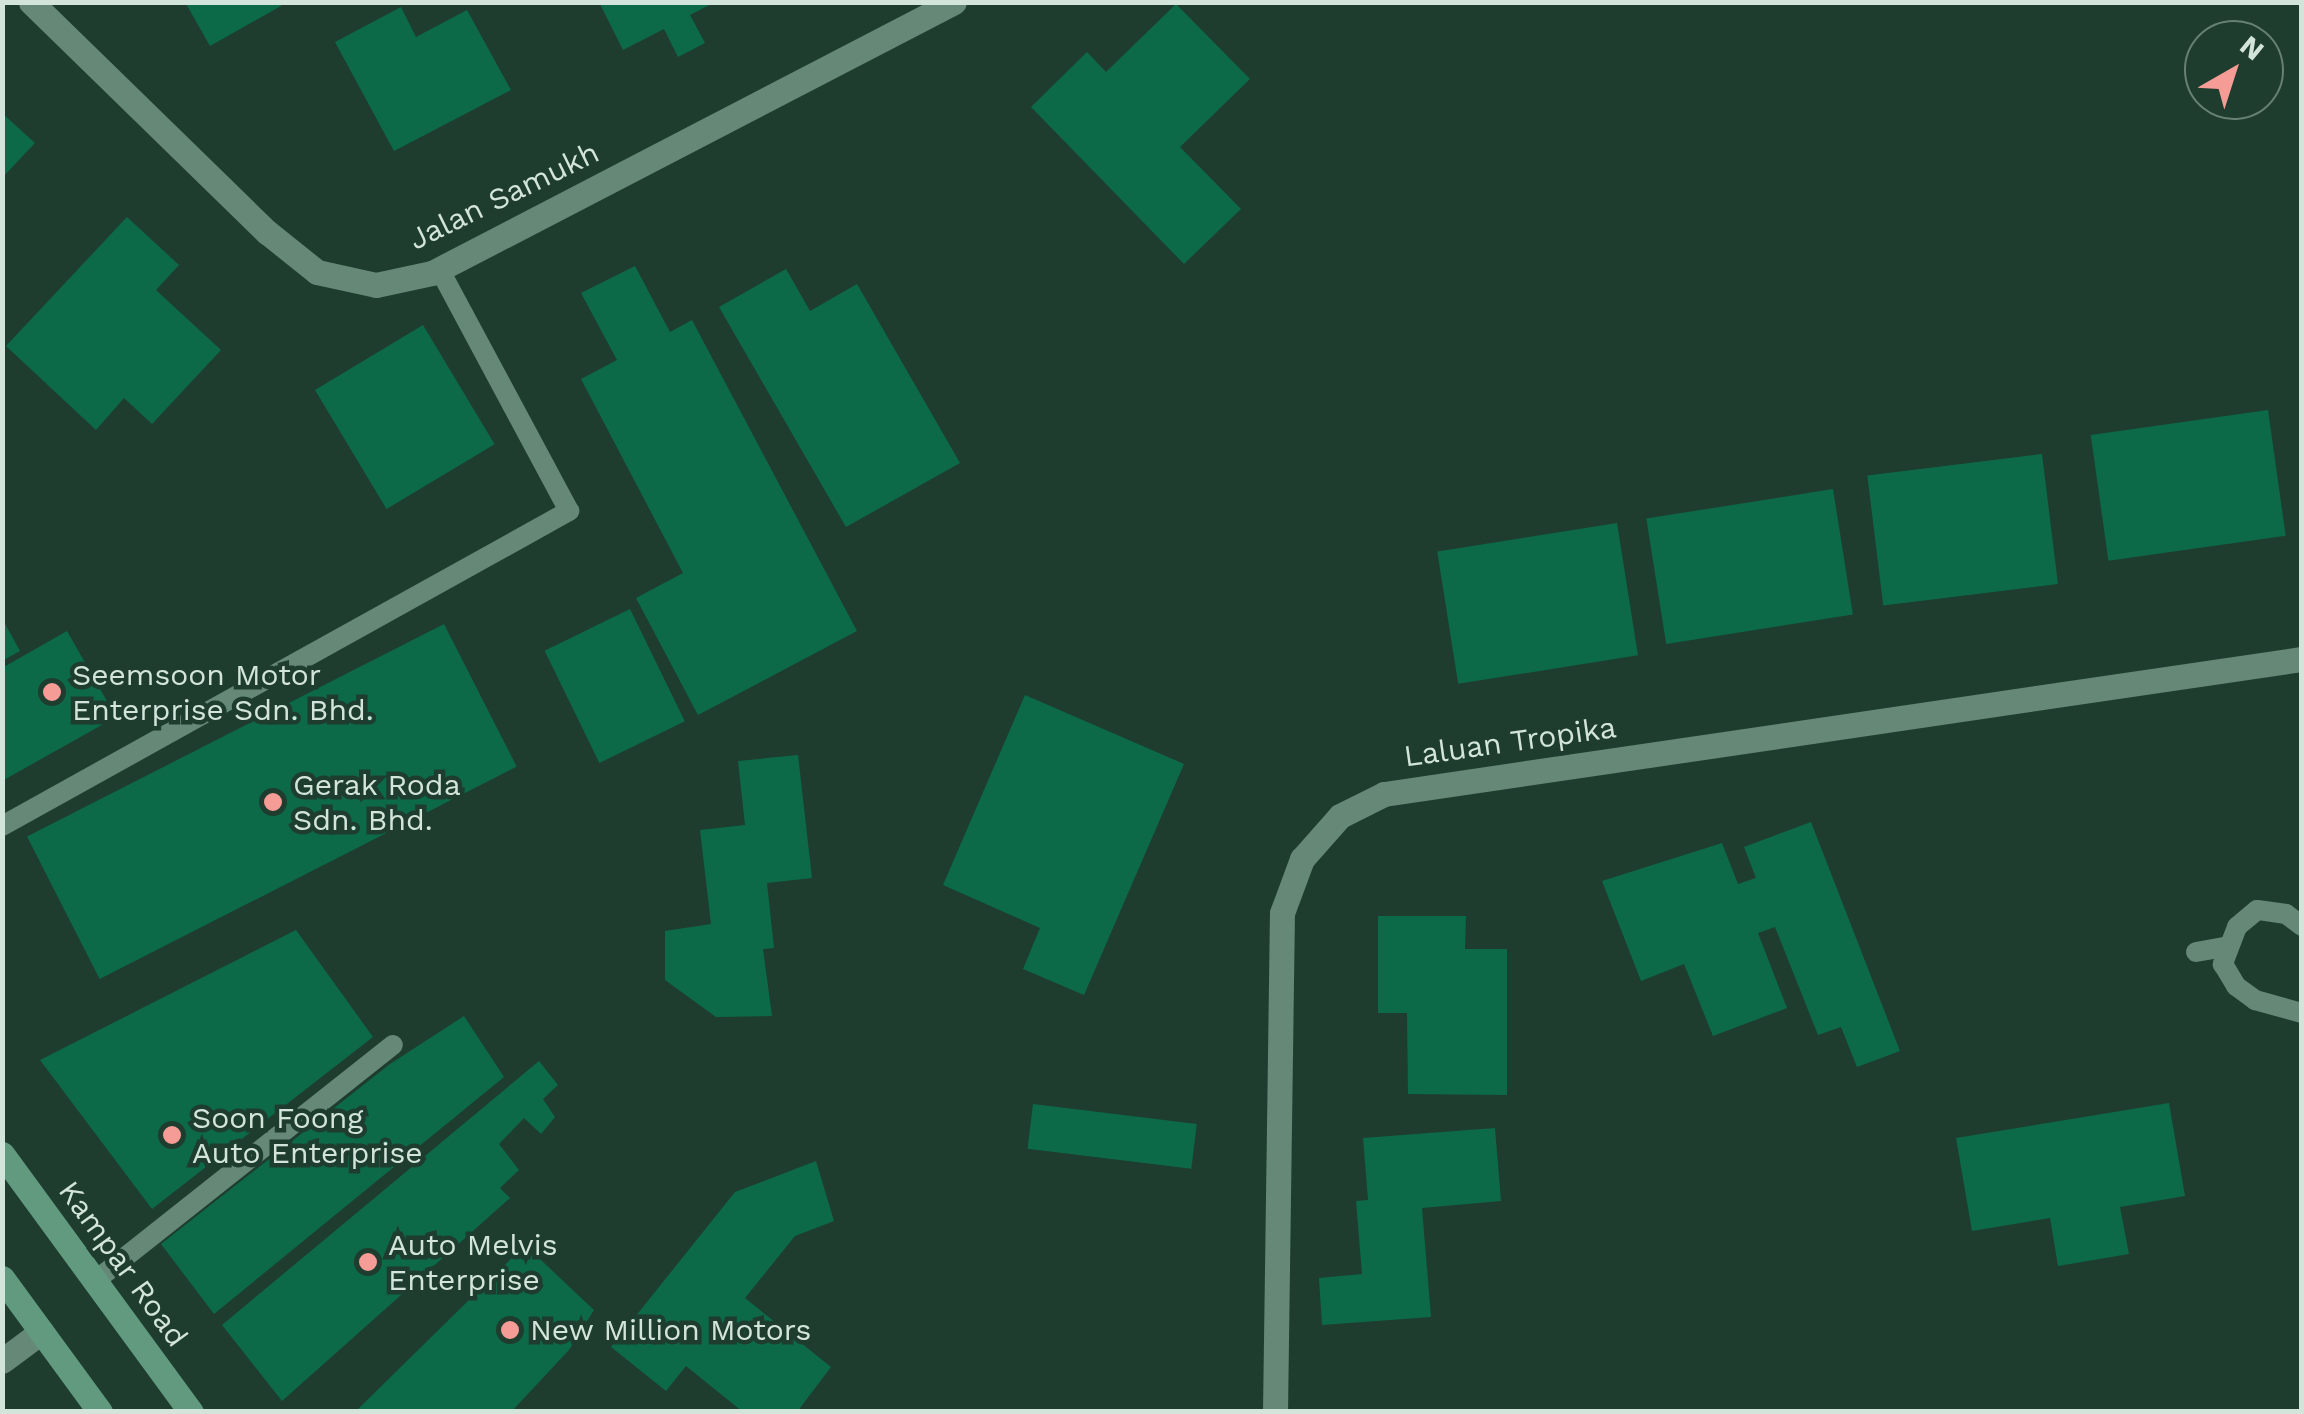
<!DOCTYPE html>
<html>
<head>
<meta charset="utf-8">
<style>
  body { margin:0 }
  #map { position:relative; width:2304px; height:1414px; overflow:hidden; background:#1e3d2f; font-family:"Work Sans",sans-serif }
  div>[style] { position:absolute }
  .building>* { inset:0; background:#0c6a49; transform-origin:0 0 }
  .service>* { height:20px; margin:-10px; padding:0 10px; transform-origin:10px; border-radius:10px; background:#687 }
  .minor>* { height:25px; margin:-12.5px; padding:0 12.5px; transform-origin:12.5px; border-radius:12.5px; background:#687 }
  .primary>* { height:25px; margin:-12.5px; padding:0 12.5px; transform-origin:12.5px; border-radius:12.5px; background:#619a7f }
  .dots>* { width:28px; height:28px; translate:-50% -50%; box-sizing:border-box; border:5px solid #1e3d2f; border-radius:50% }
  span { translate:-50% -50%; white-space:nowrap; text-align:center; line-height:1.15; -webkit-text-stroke:9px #1e3d2f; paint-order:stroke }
  .street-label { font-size:30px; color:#d3e5db }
  .poi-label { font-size:30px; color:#d3e5db }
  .left { translate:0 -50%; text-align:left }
  .frame { position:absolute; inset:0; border:5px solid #d3e5db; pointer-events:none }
  .north { position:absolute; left:2184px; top:20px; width:100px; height:100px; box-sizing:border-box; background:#1e3d2f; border:2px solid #668074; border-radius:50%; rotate:39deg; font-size:28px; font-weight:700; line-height:40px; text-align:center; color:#d3e5db }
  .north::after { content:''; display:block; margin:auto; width:35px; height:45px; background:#f59c96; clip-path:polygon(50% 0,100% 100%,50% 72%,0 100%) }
</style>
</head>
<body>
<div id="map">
  <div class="building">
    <div style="clip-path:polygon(185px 2px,279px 2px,281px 6px,210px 46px)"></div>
    <div style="clip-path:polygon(599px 2px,715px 2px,690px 15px,705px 43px,678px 57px,664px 29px,623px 50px)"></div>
    <div style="clip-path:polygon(1176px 4px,1250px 79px,1180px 147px,1241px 209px,1184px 264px,1031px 107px,1087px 52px,1106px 72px)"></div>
    <div style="clip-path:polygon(401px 7px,416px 37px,467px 10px,511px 90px,394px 151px,335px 42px)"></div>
    <div style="clip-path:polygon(2px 113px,35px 143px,2px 178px)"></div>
    <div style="clip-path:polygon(127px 217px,179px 265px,156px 290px,221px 350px,152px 424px,124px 398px,96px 430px,6px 346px)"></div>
    <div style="clip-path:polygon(635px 266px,670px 332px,692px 320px,857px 631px,698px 715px,636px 598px,683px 573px,581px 379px,617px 360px,581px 293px)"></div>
    <div style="clip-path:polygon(786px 269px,810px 311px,857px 284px,960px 463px,846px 527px,719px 307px)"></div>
    <div style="left:423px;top:325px;width:139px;height:126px;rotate:59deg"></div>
    <div style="left:2268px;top:410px;width:127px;height:179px;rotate:82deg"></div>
    <div style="left:2042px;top:454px;width:131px;height:176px;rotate:83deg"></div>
    <div style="left:1833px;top:489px;width:127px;height:189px;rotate:81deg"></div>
    <div style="left:1617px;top:523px;width:134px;height:182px;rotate:81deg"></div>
    <div style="left:630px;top:609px;width:125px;height:95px;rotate:64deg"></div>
    <div style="clip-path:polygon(2px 618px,20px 651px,2px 661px)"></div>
    <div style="left:444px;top:624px;width:160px;height:468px;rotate:63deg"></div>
    <div style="clip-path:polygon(67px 631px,116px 717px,2px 781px,2px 668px)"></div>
    <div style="clip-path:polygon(1025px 695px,1184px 764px,1084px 995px,1023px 969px,1040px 928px,943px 885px)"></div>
    <div style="clip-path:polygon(798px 755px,812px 878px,767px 883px,774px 948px,763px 949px,772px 1016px,716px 1017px,665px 980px,665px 931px,711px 924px,700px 830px,745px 825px,738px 761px)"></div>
    <div style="clip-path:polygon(1811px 822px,1900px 1051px,1857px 1067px,1841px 1027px,1818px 1035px,1775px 927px,1758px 933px,1787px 1008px,1713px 1036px,1684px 964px,1641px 981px,1602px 881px,1722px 843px,1738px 884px,1756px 878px,1744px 847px)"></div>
    <div style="clip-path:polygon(1378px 916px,1466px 916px,1465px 949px,1507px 949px,1507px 1095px,1408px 1094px,1407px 1013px,1378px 1013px)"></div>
    <div style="clip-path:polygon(296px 930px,373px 1037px,152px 1209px,40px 1060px)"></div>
    <div style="clip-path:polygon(464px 1016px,504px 1077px,214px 1314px,161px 1244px,390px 1064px)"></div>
    <div style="clip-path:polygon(539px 1061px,558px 1085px,543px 1099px,555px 1117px,541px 1134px,524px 1118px,499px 1144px,519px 1170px,500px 1188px,510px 1198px,282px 1401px,222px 1325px)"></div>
    <div style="clip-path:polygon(2169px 1103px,2185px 1196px,2120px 1207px,2129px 1254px,2058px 1266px,2050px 1218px,1972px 1231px,1956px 1138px)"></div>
    <div style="left:1033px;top:1104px;width:165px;height:45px;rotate:7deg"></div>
    <div style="clip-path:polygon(1495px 1128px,1501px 1201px,1422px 1208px,1431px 1317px,1322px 1325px,1319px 1278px,1362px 1274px,1356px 1201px,1368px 1200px,1363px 1138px)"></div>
    <div style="clip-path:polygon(816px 1161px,834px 1221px,795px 1236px,745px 1298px,831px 1367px,797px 1412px,743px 1412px,686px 1366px,666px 1391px,611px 1347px,735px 1192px)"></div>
    <div style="clip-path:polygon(525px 1245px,594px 1310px,569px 1350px,511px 1412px,355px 1412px)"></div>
  </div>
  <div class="service">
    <div style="left:2px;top:826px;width:649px;rotate:-29.05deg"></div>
    <div style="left:569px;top:511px;width:275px;rotate:-118.2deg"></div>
    <div style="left:2302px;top:926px;width:20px;rotate:-143deg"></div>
    <div style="left:2286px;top:914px;width:29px;rotate:-172deg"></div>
    <div style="left:2257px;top:910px;width:26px;rotate:140deg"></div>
    <div style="left:2237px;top:927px;width:40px;rotate:111deg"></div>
    <div style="left:2223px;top:964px;width:26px;rotate:59deg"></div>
    <div style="left:2236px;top:986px;width:24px;rotate:36deg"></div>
    <div style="left:2255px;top:1000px;width:49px;rotate:15.5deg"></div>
    <div style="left:2196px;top:952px;width:28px;rotate:-10deg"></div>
    <div style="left:95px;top:1281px;width:380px;rotate:-38.4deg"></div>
  </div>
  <div class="minor">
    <div style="left:31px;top:2px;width:330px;rotate:44.3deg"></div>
    <div style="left:267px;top:232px;width:64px;rotate:38.7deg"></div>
    <div style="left:317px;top:272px;width:60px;rotate:12.4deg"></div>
    <div style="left:376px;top:285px;width:57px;rotate:-12.1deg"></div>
    <div style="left:432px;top:273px;width:588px;rotate:-27.44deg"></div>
    <div style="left:2px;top:1361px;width:49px;rotate:-36.6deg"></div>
    <div style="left:1275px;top:1412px;width:499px;rotate:-89.2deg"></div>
    <div style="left:1282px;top:913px;width:58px;rotate:-69.7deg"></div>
    <div style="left:1302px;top:859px;width:57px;rotate:-48.5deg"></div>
    <div style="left:1340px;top:816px;width:49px;rotate:-26.6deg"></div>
    <div style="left:1384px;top:794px;width:928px;rotate:-8.37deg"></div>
  </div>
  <div class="primary">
    <div style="left:2px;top:1154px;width:320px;rotate:53.8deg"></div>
    <div style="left:2px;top:1278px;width:166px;rotate:53.8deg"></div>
  </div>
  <div class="dots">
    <div style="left:52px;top:692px;background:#f59c96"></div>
    <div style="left:273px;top:802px;background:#f59c96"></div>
    <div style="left:172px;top:1135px;background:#f59c96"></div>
    <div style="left:368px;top:1262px;background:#f59c96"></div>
    <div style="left:510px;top:1330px;background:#f59c96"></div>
  </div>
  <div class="street-label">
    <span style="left:504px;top:196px;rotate:-26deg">Jalan Samukh</span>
    <span style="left:1510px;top:742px;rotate:-8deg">Laluan Tropika</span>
    <span style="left:123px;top:1264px;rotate:54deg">Kampar Road</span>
  </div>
  <div class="poi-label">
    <span class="left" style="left:72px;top:692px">Seemsoon Motor<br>Enterprise Sdn. Bhd.</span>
    <span class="left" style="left:293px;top:802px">Gerak Roda<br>Sdn. Bhd.</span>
    <span class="left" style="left:192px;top:1135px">Soon Foong<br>Auto Enterprise</span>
    <span class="left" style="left:388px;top:1262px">Auto Melvis<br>Enterprise</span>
    <span class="left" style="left:530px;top:1330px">New Million Motors</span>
  </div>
  <div class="frame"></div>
  <div class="north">N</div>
</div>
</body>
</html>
